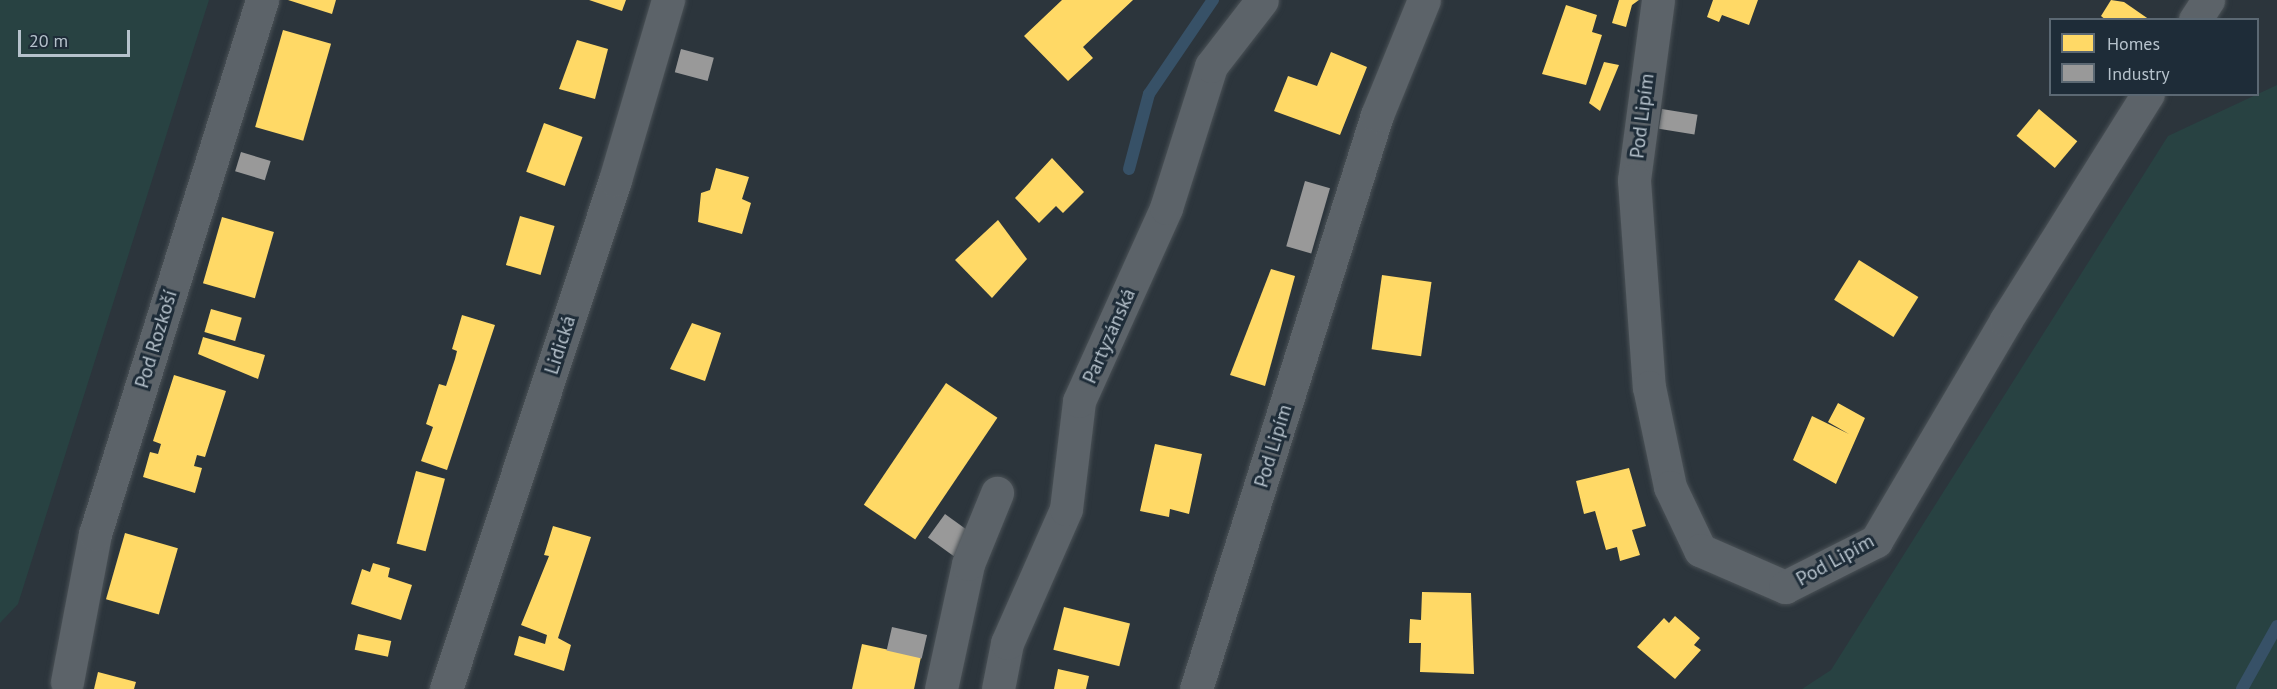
<!DOCTYPE html>
<html>
<head>
<meta charset="utf-8">
<style>
  body { margin:0 }
  #map { position:relative; width:2277px; height:689px; overflow:hidden; background:#2c353c; font-family:"PT Sans",sans-serif }
  div>[style] { position:absolute }
  .green>* { inset:0; background:#284242 }
  .homes>* { inset:0; background:#ffd966; transform-origin:0 0 }
  .industry>* { inset:0; background:#999; transform-origin:0 0 }
  .stream>* { height:12px; margin:-6px; padding:0 6px; transform-origin:6px; border-radius:6px; background:#375167 }
  .roads { filter:drop-shadow(0 0 2px #4a5156) drop-shadow(0 0 2px #4a5156) }
  .minor>* { height:33px; margin:-16.5px; padding:0 16.5px; transform-origin:16.5px; border-radius:16.5px; background:#5c6369 }
  span { translate:-50% -50%; white-space:nowrap; text-align:center; line-height:1.15; -webkit-text-stroke:6px #1e2c38; paint-order:stroke }
  .street-label { font-size:20px; color:#b6c2cc }
  .legend { position:absolute; left:2049px; top:18px; width:210px; height:78px; box-sizing:border-box; background:#1e2c38; border:2px solid #5b6873; margin:0; padding:8px 10px; list-style:none; font-size:18px; color:#b6c2cc }
  .legend li { display:flex; align-items:center; gap:12px; height:30px }
  .legend b { width:30px; border:2px solid #5b6873 }
  .scale { position:absolute; left:18px; top:30px; width:112px; height:27px; box-sizing:border-box; border:3px solid #b6c2cc; border-top:0; padding-left:8px; font-size:18px; line-height:21px; white-space:nowrap; color:#b6c2cc; -webkit-text-stroke:4px #1e2c38; paint-order:stroke }
</style>
</head>
<body>
<div id="map">
  <div class="green">
    <div style="clip-path:polygon(0 0,209px 0,18px 604px,0 623px)"></div>
    <div style="clip-path:polygon(2277px 85px,2277px 689px,1802px 689px,1831px 670px,2168px 136px)"></div>
  </div>
  <div class="homes">
    <div style="clip-path:polygon(288px 0,336px 0,332px 14px)"></div>
    <div style="clip-path:polygon(589px 0,626px 0,622px 11px)"></div>
    <div style="clip-path:polygon(1062px 0,1133px 0,1083px 47px,1093px 58px,1068px 81px,1024px 36px)"></div>
    <div style="clip-path:polygon(1619px 0,1639px 0,1632px 5px,1626px 27px,1612px 23px)"></div>
    <div style="clip-path:polygon(1713px 0,1758px 0,1749px 25px,1722px 15px,1719px 22px,1707px 17px)"></div>
    <div style="clip-path:polygon(2111px 0,2124px 2px,2150px 20px,2106px 20px,2101px 16px)"></div>
    <div style="clip-path:polygon(1566px 5px,1597px 15px,1592px 32px,1602px 35px,1586px 85px,1542px 74px)"></div>
    <div style="left:283px;top:30px;width:50px;height:101px;rotate:16deg"></div>
    <div style="clip-path:polygon(577px 40px,608px 49px,595px 99px,559px 89px)"></div>
    <div style="clip-path:polygon(1331px 52px,1367px 67px,1340px 135px,1274px 111px,1288px 76px,1317px 86px)"></div>
    <div style="clip-path:polygon(1604px 62px,1619px 65px,1600px 111px,1589px 103px)"></div>
    <div style="left:2039px;top:109px;width:50px;height:35px;rotate:40deg"></div>
    <div style="left:544px;top:123px;width:41px;height:52px;rotate:20deg"></div>
    <div style="clip-path:polygon(1052px 158px,1084px 192px,1063px 213px,1056px 206px,1039px 223px,1015px 198px)"></div>
    <div style="clip-path:polygon(716px 168px,749px 177px,742px 199px,751px 203px,742px 234px,698px 222px,701px 193px,710px 190px)"></div>
    <div style="left:520px;top:216px;width:36px;height:51px;rotate:16deg"></div>
    <div style="left:222px;top:217px;width:54px;height:69px;rotate:16deg"></div>
    <div style="clip-path:polygon(998px 220px,1027px 259px,992px 298px,955px 260px)"></div>
    <div style="left:1859px;top:260px;width:70px;height:47px;rotate:32deg"></div>
    <div style="clip-path:polygon(1271px 269px,1295px 276px,1265px 386px,1230px 375px)"></div>
    <div style="left:1382px;top:275px;width:50px;height:75px;rotate:8deg"></div>
    <div style="left:211px;top:309px;width:32px;height:24px;rotate:16deg"></div>
    <div style="clip-path:polygon(462px 315px,495px 325px,447px 470px,421px 461px,433px 427px,426px 424px,439px 384px,446px 386px,455px 359px,457px 351px,452px 349px)"></div>
    <div style="clip-path:polygon(692px 323px,721px 333px,705px 381px,670px 369px)"></div>
    <div style="clip-path:polygon(203px 337px,265px 355px,258px 379px,198px 354px)"></div>
    <div style="clip-path:polygon(174px 375px,226px 391px,205px 457px,197px 455px,194px 466px,202px 468px,195px 493px,143px 477px,150px 452px,158px 454px,161px 444px,153px 441px)"></div>
    <div style="left:946px;top:383px;width:62px;height:147px;rotate:34deg"></div>
    <div style="clip-path:polygon(1838px 403px,1865px 418px,1836px 484px,1793px 460px,1812px 416px,1849px 434px,1828px 422px)"></div>
    <div style="clip-path:polygon(1155px 444px,1202px 454px,1189px 514px,1170px 509px,1169px 517px,1140px 511px)"></div>
    <div style="clip-path:polygon(1629px 468px,1646px 526px,1632px 530px,1640px 555px,1620px 561px,1617px 547px,1606px 550px,1595px 511px,1584px 514px,1576px 481px)"></div>
    <div style="left:416px;top:471px;width:30px;height:75px;rotate:15deg"></div>
    <div style="clip-path:polygon(553px 526px,591px 537px,558px 638px,571px 645px,564px 671px,514px 655px,519px 636px,545px 644px,547px 635px,521px 625px,549px 556px,544px 555px)"></div>
    <div style="left:125px;top:533px;width:55px;height:69px;rotate:16deg"></div>
    <div style="clip-path:polygon(373px 563px,390px 568px,388px 577px,412px 585px,401px 620px,351px 604px,362px 569px,370px 572px)"></div>
    <div style="clip-path:polygon(1422px 592px,1471px 593px,1474px 674px,1420px 672px,1421px 643px,1409px 643px,1410px 619px,1421px 620px)"></div>
    <div style="left:1064px;top:607px;width:68px;height:44px;rotate:14deg"></div>
    <div style="clip-path:polygon(1675px 616px,1700px 638px,1694px 645px,1701px 650px,1675px 679px,1637px 647px,1664px 618px,1669px 623px)"></div>
    <div style="left:358px;top:634px;width:34px;height:16px;rotate:12deg"></div>
    <div style="clip-path:polygon(862px 644px,921px 657px,914px 689px,852px 689px)"></div>
    <div style="clip-path:polygon(1058px 669px,1089px 676px,1086px 689px,1054px 689px)"></div>
    <div style="clip-path:polygon(98px 672px,136px 682px,134px 689px,94px 689px)"></div>
  </div>
  <div class="industry">
    <div style="left:681px;top:49px;width:34px;height:24px;rotate:15deg"></div>
    <div style="left:1662px;top:109px;width:36px;height:20px;rotate:9deg"></div>
    <div style="left:241px;top:152px;width:31px;height:20px;rotate:17deg"></div>
    <div style="left:1305px;top:181px;width:26px;height:68px;rotate:16deg"></div>
    <div style="left:945px;top:514px;width:32px;height:29px;rotate:36deg"></div>
    <div style="left:892px;top:627px;width:36px;height:24px;rotate:13deg"></div>
  </div>
  <div class="stream">
    <div style="left:1129px;top:169px;width:78px;rotate:-75.1deg"></div>
    <div style="left:1149px;top:94px;width:114px;rotate:-55.8deg"></div>
    <div style="left:2242px;top:689px;width:72px;rotate:-60.9deg"></div>
  </div>
  <div class="roads">
    <div class="minor">
      <div style="left:1658px;top:0;width:182px;rotate:97.6deg"></div>
      <div style="left:1634px;top:180px;width:208px;rotate:85.9deg"></div>
      <div style="left:1649px;top:387px;width:102px;rotate:78.1deg"></div>
      <div style="left:1670px;top:487px;width:70px;rotate:64.5deg"></div>
      <div style="left:1700px;top:550px;width:93px;rotate:23.5deg"></div>
      <div style="left:1785px;top:587px;width:102px;rotate:-26.8deg"></div>
      <div style="left:1876px;top:541px;width:256px;rotate:-59.5deg"></div>
      <div style="left:2006px;top:320px;width:267px;rotate:-57.9deg"></div>
      <div style="left:2195px;top:20px;width:24px;rotate:-57deg"></div>
      <div style="left:67px;top:682px;width:151px;rotate:-79.3deg"></div>
      <div style="left:95px;top:534px;width:560px;rotate:-72.63deg"></div>
      <div style="left:446px;top:689px;width:536px;rotate:-71.63deg"></div>
      <div style="left:615px;top:180px;width:188px;rotate:-73.6deg"></div>
      <div style="left:941px;top:689px;width:128px;rotate:-77.8deg"></div>
      <div style="left:968px;top:564px;width:77px;rotate:-67.8deg"></div>
      <div style="left:998px;top:689px;width:47px;rotate:-78.9deg"></div>
      <div style="left:1007px;top:643px;width:146px;rotate:-66.2deg"></div>
      <div style="left:1066px;top:509px;width:109px;rotate:-83.1deg"></div>
      <div style="left:1079px;top:401px;width:212px;rotate:-65.7deg"></div>
      <div style="left:1166px;top:208px;width:149px;rotate:-72.4deg"></div>
      <div style="left:1211px;top:66px;width:83px;rotate:-52.3deg"></div>
      <div style="left:1196px;top:689px;width:602px;rotate:-72.5deg"></div>
      <div style="left:1377px;top:115px;width:124px;rotate:-67.8deg"></div>
    </div>
  </div>
  <div class="street-label">
    <span style="left:1642px;top:116px;rotate:-83deg">Pod Lipím</span>
    <span style="left:1109px;top:336px;rotate:-66deg">Partyzánská</span>
    <span style="left:156px;top:339px;rotate:-73deg">Pod Rozkoší</span>
    <span style="left:560px;top:345px;rotate:-72deg">Lidická</span>
    <span style="left:1273px;top:446px;rotate:-73deg">Pod Lipím</span>
    <span style="left:1835px;top:560px;rotate:-29deg">Pod Lipím</span>
  </div>
  <ul class="legend">
  <li><b style="height:16px;background:#ffd966"></b>Homes</li>
  <li><b style="height:16px;background:#999"></b>Industry</li>
  </ul>
  <div class="scale">20 m</div>
</div>
</body>
</html>
